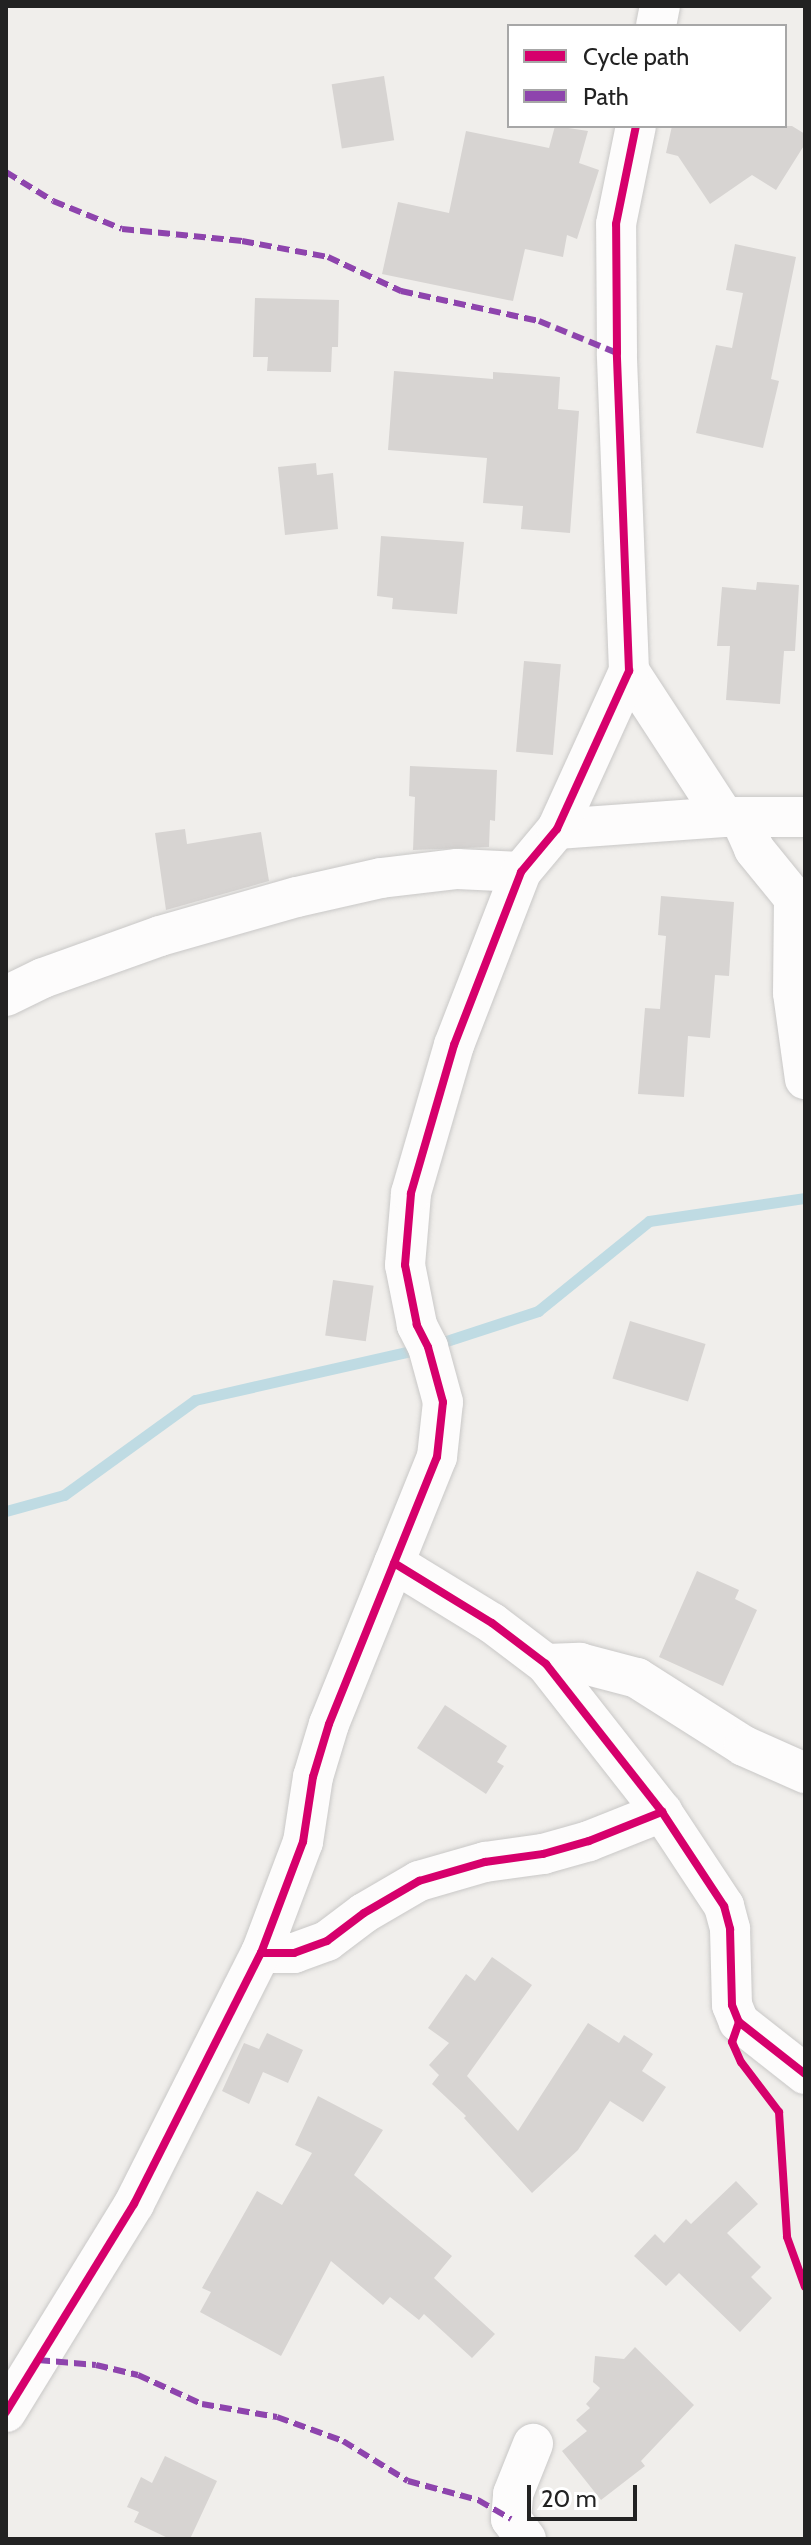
<!DOCTYPE html>
<html>
<head>
<meta charset="utf-8">
<style>
  body { margin:0 }
  #map { position:relative; width:811px; height:2545px; overflow:hidden; background:#f0eeeb; font-family:Cabin,sans-serif }
  div>[style] { position:absolute }
  .stream>* { height:11px; margin:-5.5px; padding:0 5.5px; transform-origin:5.5px; border-radius:5.5px; background:#bfdbe3 }
  .building>* { inset:0; background:#d7d4d2; transform-origin:0 0 }
  .roads { filter:drop-shadow(0 0 2px #c9c8c7) drop-shadow(0 0 2px #c9c8c7) }
  .minor>* { height:40px; margin:-20px; padding:0 20px; transform-origin:20px; border-radius:20px; background:#fdfcfc }
  .quiet>* { height:6px; margin-top:-3px; transform-origin:0; background:repeating-linear-gradient(90deg,#8e44ad 0 12px,transparent 0 18px) }
  .cycleway>* { height:8px; margin:-4px; padding:0 4px; transform-origin:4px; border-radius:4px; background:#d6006c }
  span { translate:-50% -50%; white-space:nowrap; text-align:center; line-height:1.15; -webkit-text-stroke:8px #fff; paint-order:stroke }
  .frame { position:absolute; inset:0; border:8px solid #222; pointer-events:none }
  .legend { position:absolute; left:507px; top:24px; width:280px; height:104px; box-sizing:border-box; background:#fff; border:2px solid #a7a7a7; margin:0; padding:10px 14px; list-style:none; font-size:24px; color:#222 }
  .legend li { display:flex; align-items:center; gap:16px; height:40px }
  .legend b { width:40px; border:2px solid #a7a7a7 }
  .scale { position:absolute; left:527px; top:2485px; width:110px; height:36px; box-sizing:border-box; border:4px solid #222; border-top:0; padding-left:10px; font-size:24px; line-height:28px; white-space:nowrap; color:#222; -webkit-text-stroke:6px #fff; paint-order:stroke }
</style>
</head>
<body>
<div id="map">
  <div class="stream">
    <div style="left:6px;top:1511px;width:60px;rotate:-15.4deg"></div>
    <div style="left:64px;top:1495px;width:162px;rotate:-35.9deg"></div>
    <div style="left:195px;top:1400px;width:239px;rotate:-12.8deg"></div>
    <div style="left:428px;top:1347px;width:116px;rotate:-18.1deg"></div>
    <div style="left:538px;top:1311px;width:143px;rotate:-39deg"></div>
    <div style="left:649px;top:1221px;width:158px;rotate:-8.4deg"></div>
  </div>
  <div class="building">
    <div style="left:384px;top:76px;width:65px;height:53px;rotate:81deg"></div>
    <div style="clip-path:polygon(555px 126px,588px 131px,579px 163px,599px 170px,577px 239px,567px 235px,563px 257px,525px 249px,513px 301px,382px 274px,398px 202px,449px 213px,466px 131px,549px 148px)"></div>
    <div style="clip-path:polygon(672px 126px,792px 126px,805px 134px,805px 144px,776px 190px,752px 175px,710px 204px,678px 156px,666px 153px)"></div>
    <div style="clip-path:polygon(735px 244px,796px 257px,771px 379px,779px 381px,763px 448px,696px 433px,716px 345px,732px 348px,743px 293px,726px 290px)"></div>
    <div style="clip-path:polygon(255px 298px,339px 300px,338px 347px,332px 347px,331px 372px,267px 371px,268px 357px,253px 357px)"></div>
    <div style="clip-path:polygon(394px 371px,493px 379px,493px 372px,560px 377px,558px 409px,579px 411px,570px 533px,521px 529px,523px 506px,483px 503px,487px 458px,388px 450px)"></div>
    <div style="clip-path:polygon(316px 463px,317px 475px,333px 473px,338px 529px,285px 535px,278px 467px)"></div>
    <div style="clip-path:polygon(381px 536px,464px 542px,457px 614px,392px 609px,393px 598px,377px 596px)"></div>
    <div style="clip-path:polygon(757px 582px,799px 585px,795px 651px,784px 651px,780px 704px,726px 700px,730px 646px,717px 646px,722px 587px,756px 590px)"></div>
    <div style="left:524px;top:661px;width:37px;height:91px;rotate:5deg"></div>
    <div style="clip-path:polygon(410px 766px,497px 770px,495px 821px,490px 820px,489px 847px,413px 850px,415px 797px,409px 796px)"></div>
    <div style="clip-path:polygon(185px 829px,187px 844px,261px 832px,269px 881px,166px 910px,155px 833px)"></div>
    <div style="clip-path:polygon(661px 896px,734px 902px,729px 976px,715px 975px,710px 1038px,688px 1036px,684px 1097px,638px 1094px,645px 1008px,660px 1009px,666px 936px,658px 935px)"></div>
    <div style="left:333px;top:1280px;width:41px;height:56px;rotate:8deg"></div>
    <div style="left:630px;top:1321px;width:79px;height:60px;rotate:17deg"></div>
    <div style="clip-path:polygon(697px 1571px,739px 1590px,735px 1599px,757px 1610px,723px 1686px,659px 1657px)"></div>
    <div style="clip-path:polygon(445px 1705px,507px 1746px,497px 1762px,504px 1766px,486px 1794px,417px 1748px)"></div>
    <div style="clip-path:polygon(492px 1957px,532px 1985px,467px 2076px,518px 2131px,588px 2023px,619px 2043px,624px 2035px,653px 2054px,642px 2071px,666px 2087px,643px 2122px,610px 2101px,578px 2150px,532px 2193px,464px 2118px,466px 2116px,432px 2084px,439px 2075px,429px 2065px,449px 2043px,428px 2028px,466px 1974px,475px 1981px)"></div>
    <div style="clip-path:polygon(267px 2033px,303px 2050px,288px 2083px,263px 2072px,249px 2104px,222px 2091px,244px 2043px,259px 2049px)"></div>
    <div style="clip-path:polygon(318px 2096px,383px 2130px,354px 2175px,452px 2256px,434px 2278px,495px 2334px,472px 2358px,424px 2314px,419px 2320px,390px 2297px,383px 2305px,331px 2261px,281px 2356px,200px 2312px,211px 2292px,202px 2288px,257px 2191px,282px 2205px,312px 2153px,295px 2145px)"></div>
    <div style="clip-path:polygon(736px 2181px,758px 2204px,727px 2233px,761px 2267px,751px 2277px,772px 2298px,740px 2332px,679px 2273px,666px 2286px,634px 2256px,655px 2234px,664px 2243px,686px 2219px,691px 2224px)"></div>
    <div style="clip-path:polygon(635px 2347px,694px 2405px,641px 2461px,645px 2466px,601px 2500px,562px 2451px,587px 2431px,576px 2420px,590px 2408px,586px 2404px,600px 2388px,593px 2382px,595px 2356px,624px 2359px)"></div>
    <div style="clip-path:polygon(165px 2456px,217px 2481px,190px 2539px,170px 2539px,134px 2522px,139px 2512px,127px 2507px,141px 2477px,152px 2483px)"></div>
  </div>
  <div class="roads">
    <div class="minor">
      <div style="left:656px;top:26px;width:20px;rotate:-79deg"></div>
      <div style="left:629px;top:671px;width:174px;rotate:56.9deg"></div>
      <div style="left:740px;top:817px;width:35px;rotate:66deg"></div>
      <div style="left:754px;top:849px;width:63px;rotate:50.8deg"></div>
      <div style="left:794px;top:898px;width:95px;rotate:90.6deg"></div>
      <div style="left:793px;top:993px;width:87px;rotate:82.1deg"></div>
      <div style="left:557px;top:829px;width:167px;rotate:-4.1deg"></div>
      <div style="left:724px;top:817px;width:81px"></div>
      <div style="left:6px;top:996px;width:41px;rotate:-25.9deg"></div>
      <div style="left:43px;top:978px;width:124px;rotate:-19.7deg"></div>
      <div style="left:160px;top:936px;width:142px;rotate:-15.9deg"></div>
      <div style="left:297px;top:897px;width:86px;rotate:-12.7deg"></div>
      <div style="left:381px;top:878px;width:77px;rotate:-6.8deg"></div>
      <div style="left:457px;top:869px;width:64px;rotate:2.7deg"></div>
      <div style="left:394px;top:1563px;width:115px;rotate:31.5deg"></div>
      <div style="left:492px;top:1623px;width:68px;rotate:37.2deg"></div>
      <div style="left:546px;top:1664px;width:188px;rotate:51.9deg"></div>
      <div style="left:662px;top:1812px;width:113px;rotate:56.6deg"></div>
      <div style="left:724px;top:1906px;width:24px;rotate:75deg"></div>
      <div style="left:730px;top:1929px;width:76px;rotate:88.5deg"></div>
      <div style="left:732px;top:2005px;width:18px;rotate:68deg"></div>
      <div style="left:739px;top:2022px;width:84px;rotate:38.2deg"></div>
      <div style="left:546px;top:1664px;width:34px;rotate:-2deg"></div>
      <div style="left:580px;top:1663px;width:59px;rotate:14.7deg"></div>
      <div style="left:637px;top:1678px;width:127px;rotate:32.4deg"></div>
      <div style="left:744px;top:1746px;width:67px;rotate:23.9deg"></div>
      <div style="left:261px;top:1953px;width:33px"></div>
      <div style="left:294px;top:1953px;width:35px;rotate:-20deg"></div>
      <div style="left:327px;top:1941px;width:46px;rotate:-37.1deg"></div>
      <div style="left:364px;top:1913px;width:64px;rotate:-30.2deg"></div>
      <div style="left:419px;top:1881px;width:69px;rotate:-16.1deg"></div>
      <div style="left:485px;top:1862px;width:59px;rotate:-7.9deg"></div>
      <div style="left:543px;top:1854px;width:48px;rotate:-15.8deg"></div>
      <div style="left:589px;top:1841px;width:79px;rotate:-21.7deg"></div>
      <div style="left:6px;top:2412px;width:244px;rotate:-58.4deg"></div>
      <div style="left:134px;top:2204px;width:281px;rotate:-63.2deg"></div>
      <div style="left:261px;top:1953px;width:119px;rotate:-69.3deg"></div>
      <div style="left:303px;top:1842px;width:66px;rotate:-81.3deg"></div>
      <div style="left:313px;top:1777px;width:55px;rotate:-73.2deg"></div>
      <div style="left:329px;top:1724px;width:288px;rotate:-68deg"></div>
      <div style="left:437px;top:1457px;width:55px;rotate:-83.8deg"></div>
      <div style="left:443px;top:1402px;width:57px;rotate:-105.3deg"></div>
      <div style="left:428px;top:1347px;width:25px;rotate:-117deg"></div>
      <div style="left:417px;top:1325px;width:61px;rotate:-101.3deg"></div>
      <div style="left:405px;top:1265px;width:72px;rotate:-85.2deg"></div>
      <div style="left:411px;top:1193px;width:154px;rotate:-73.8deg"></div>
      <div style="left:454px;top:1045px;width:186px;rotate:-68.8deg"></div>
      <div style="left:521px;top:872px;width:56px;rotate:-50.1deg"></div>
      <div style="left:557px;top:829px;width:174px;rotate:-65.5deg"></div>
      <div style="left:629px;top:671px;width:318px;rotate:-92.2deg"></div>
      <div style="left:617px;top:353px;width:129px;rotate:-90.4deg"></div>
      <div style="left:616px;top:224px;width:100px;rotate:-78.5deg"></div>
      <div style="left:526px;top:2539px;width:25px;rotate:-127deg"></div>
      <div style="left:511px;top:2519px;width:25px;rotate:-85deg"></div>
      <div style="left:513px;top:2494px;width:54px;rotate:-68.2deg"></div>
    </div>
  </div>
  <div class="quiet">
    <div style="left:6px;top:172px;width:55px;rotate:31.7deg"></div>
    <div style="left:53px;top:201px;width:74px;rotate:22.1deg"></div>
    <div style="left:122px;top:229px;width:121px;rotate:5.7deg"></div>
    <div style="left:242px;top:241px;width:87px;rotate:10.5deg"></div>
    <div style="left:328px;top:257px;width:81px;rotate:25deg"></div>
    <div style="left:401px;top:291px;width:141px;rotate:12.3deg"></div>
    <div style="left:539px;top:321px;width:84px;rotate:22.3deg"></div>
    <div style="left:38px;top:2360px;width:58px;rotate:4.9deg"></div>
    <div style="left:96px;top:2365px;width:43px;rotate:13.4deg"></div>
    <div style="left:138px;top:2375px;width:70px;rotate:24.4deg"></div>
    <div style="left:202px;top:2404px;width:76px;rotate:9.8deg"></div>
    <div style="left:277px;top:2417px;width:70px;rotate:20deg"></div>
    <div style="left:343px;top:2441px;width:76px;rotate:31.6deg"></div>
    <div style="left:408px;top:2481px;width:73px;rotate:15.2deg"></div>
    <div style="left:478px;top:2500px;width:38px;rotate:30deg"></div>
  </div>
  <div class="cycleway">
    <div style="left:394px;top:1563px;width:115px;rotate:31.5deg"></div>
    <div style="left:492px;top:1623px;width:68px;rotate:37.2deg"></div>
    <div style="left:546px;top:1664px;width:188px;rotate:51.9deg"></div>
    <div style="left:662px;top:1812px;width:113px;rotate:56.6deg"></div>
    <div style="left:724px;top:1906px;width:24px;rotate:75deg"></div>
    <div style="left:730px;top:1929px;width:76px;rotate:88.5deg"></div>
    <div style="left:732px;top:2005px;width:18px;rotate:68deg"></div>
    <div style="left:739px;top:2022px;width:84px;rotate:38.2deg"></div>
    <div style="left:261px;top:1953px;width:33px"></div>
    <div style="left:294px;top:1953px;width:35px;rotate:-20deg"></div>
    <div style="left:327px;top:1941px;width:46px;rotate:-37.1deg"></div>
    <div style="left:364px;top:1913px;width:64px;rotate:-30.2deg"></div>
    <div style="left:419px;top:1881px;width:69px;rotate:-16.1deg"></div>
    <div style="left:485px;top:1862px;width:59px;rotate:-7.9deg"></div>
    <div style="left:543px;top:1854px;width:48px;rotate:-15.8deg"></div>
    <div style="left:589px;top:1841px;width:79px;rotate:-21.7deg"></div>
    <div style="left:739px;top:2022px;width:21px;rotate:109deg"></div>
    <div style="left:732px;top:2042px;width:22px;rotate:66deg"></div>
    <div style="left:741px;top:2062px;width:63px;rotate:52.8deg"></div>
    <div style="left:779px;top:2112px;width:125px;rotate:86.3deg"></div>
    <div style="left:787px;top:2237px;width:53px;rotate:70.2deg"></div>
    <div style="left:6px;top:2412px;width:244px;rotate:-58.4deg"></div>
    <div style="left:134px;top:2204px;width:281px;rotate:-63.2deg"></div>
    <div style="left:261px;top:1953px;width:119px;rotate:-69.3deg"></div>
    <div style="left:303px;top:1842px;width:66px;rotate:-81.3deg"></div>
    <div style="left:313px;top:1777px;width:55px;rotate:-73.2deg"></div>
    <div style="left:329px;top:1724px;width:288px;rotate:-68deg"></div>
    <div style="left:437px;top:1457px;width:55px;rotate:-83.8deg"></div>
    <div style="left:443px;top:1402px;width:57px;rotate:-105.3deg"></div>
    <div style="left:428px;top:1347px;width:25px;rotate:-117deg"></div>
    <div style="left:417px;top:1325px;width:61px;rotate:-101.3deg"></div>
    <div style="left:405px;top:1265px;width:72px;rotate:-85.2deg"></div>
    <div style="left:411px;top:1193px;width:154px;rotate:-73.8deg"></div>
    <div style="left:454px;top:1045px;width:186px;rotate:-68.8deg"></div>
    <div style="left:521px;top:872px;width:56px;rotate:-50.1deg"></div>
    <div style="left:557px;top:829px;width:174px;rotate:-65.5deg"></div>
    <div style="left:629px;top:671px;width:318px;rotate:-92.2deg"></div>
    <div style="left:617px;top:353px;width:129px;rotate:-90.4deg"></div>
    <div style="left:616px;top:224px;width:100px;rotate:-78.5deg"></div>
  </div>
  <div class="frame"></div>
  <ul class="legend">
  <li><b style="height:10px;background:#d6006c"></b>Cycle path</li>
  <li><b style="height:10px;background:#8e44ad"></b>Path</li>
  </ul>
  <div class="scale">20 m</div>
</div>
</body>
</html>
